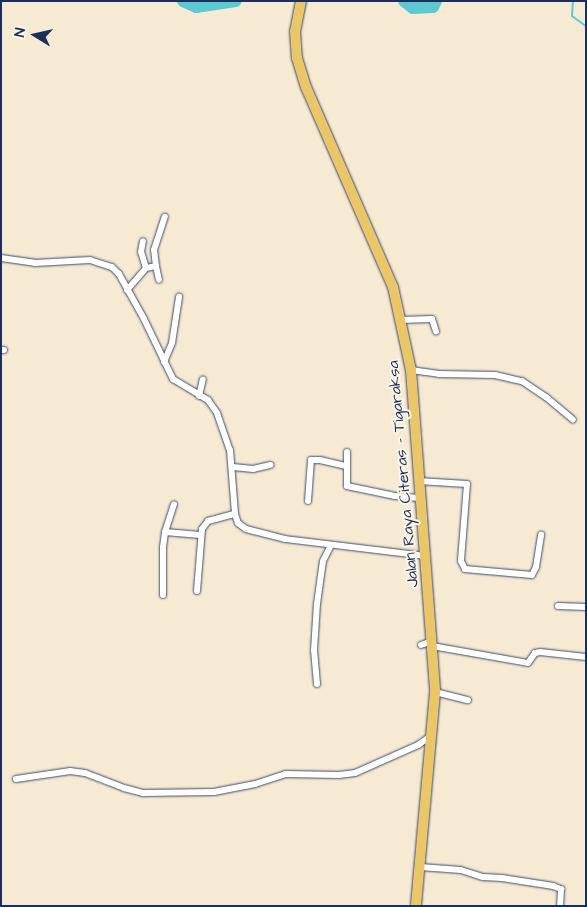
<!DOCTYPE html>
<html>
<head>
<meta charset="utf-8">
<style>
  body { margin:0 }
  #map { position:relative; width:587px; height:907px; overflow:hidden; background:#f7ead3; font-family:"Architects Daughter",sans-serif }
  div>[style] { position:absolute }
  .stream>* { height:2px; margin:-1px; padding:0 1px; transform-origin:1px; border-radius:1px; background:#5dcad2 }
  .river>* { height:12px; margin:-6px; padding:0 6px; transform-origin:6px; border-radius:6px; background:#5dcad2 }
  .roads { filter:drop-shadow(0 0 1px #3c4b70) drop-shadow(0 0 1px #3c4b70) }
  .street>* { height:6px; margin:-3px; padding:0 3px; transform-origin:3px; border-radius:3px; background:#fff }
  .primary>* { height:10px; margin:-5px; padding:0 5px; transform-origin:5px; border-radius:5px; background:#eac669 }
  span { translate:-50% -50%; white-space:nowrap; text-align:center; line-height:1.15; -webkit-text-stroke:4px #fcf5e5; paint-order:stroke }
  .street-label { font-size:16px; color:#1b2f5e }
  .frame { position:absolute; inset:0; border:2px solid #1b2f5e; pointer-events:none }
  .north { position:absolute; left:10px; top:10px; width:50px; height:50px; -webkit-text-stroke:4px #fcf5e5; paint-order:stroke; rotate:280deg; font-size:14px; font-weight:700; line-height:20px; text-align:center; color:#1b2f5e }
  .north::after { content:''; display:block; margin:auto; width:18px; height:22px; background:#1b2f5e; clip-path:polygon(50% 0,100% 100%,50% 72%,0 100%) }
</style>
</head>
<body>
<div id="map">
  <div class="stream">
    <div style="left:573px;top:1px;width:15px;rotate:94deg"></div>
    <div style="left:572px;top:16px;width:17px;rotate:36deg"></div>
  </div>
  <div class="river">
    <div style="left:183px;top:1px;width:14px;rotate:25deg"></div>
    <div style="left:196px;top:7px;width:40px;rotate:-8.5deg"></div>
    <div style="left:404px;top:1px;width:11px;rotate:38deg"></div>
    <div style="left:413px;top:8px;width:20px;rotate:-3deg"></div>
    <div style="left:433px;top:7px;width:7px;rotate:-63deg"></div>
  </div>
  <div class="roads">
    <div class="street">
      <div style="left:1px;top:258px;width:34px;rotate:8deg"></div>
      <div style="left:35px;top:263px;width:55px;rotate:-3.1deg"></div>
      <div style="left:90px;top:260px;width:23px;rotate:18deg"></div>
      <div style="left:112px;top:267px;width:10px;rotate:45deg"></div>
      <div style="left:119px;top:274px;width:51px;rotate:60.9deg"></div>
      <div style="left:144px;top:319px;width:67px;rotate:64.2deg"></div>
      <div style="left:173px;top:379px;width:41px;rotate:31deg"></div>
      <div style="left:208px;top:400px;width:16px;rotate:55deg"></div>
      <div style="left:217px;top:413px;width:39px;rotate:71deg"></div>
      <div style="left:230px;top:450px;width:64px;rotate:85.5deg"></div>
      <div style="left:235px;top:514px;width:9px;rotate:72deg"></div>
      <div style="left:238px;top:523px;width:10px;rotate:37deg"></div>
      <div style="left:246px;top:529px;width:40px;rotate:14.4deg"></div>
      <div style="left:285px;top:539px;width:141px;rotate:6.9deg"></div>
      <div style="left:156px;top:266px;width:14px;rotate:78deg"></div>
      <div style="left:146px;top:268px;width:10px;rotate:-11deg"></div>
      <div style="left:156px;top:266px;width:16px;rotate:-97deg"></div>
      <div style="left:154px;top:250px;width:35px;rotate:-72deg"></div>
      <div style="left:127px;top:290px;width:29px;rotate:-49deg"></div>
      <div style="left:146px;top:268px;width:17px;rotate:-107deg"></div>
      <div style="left:141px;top:252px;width:11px;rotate:-80deg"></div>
      <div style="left:400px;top:320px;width:32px;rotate:-2deg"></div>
      <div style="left:432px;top:319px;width:13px;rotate:72deg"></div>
      <div style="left:1px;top:350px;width:3px"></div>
      <div style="left:164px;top:362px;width:21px;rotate:-67deg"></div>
      <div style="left:172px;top:343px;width:47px;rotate:-81.3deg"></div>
      <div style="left:411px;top:370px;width:28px;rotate:8deg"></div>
      <div style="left:439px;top:374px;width:56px;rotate:1deg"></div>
      <div style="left:495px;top:375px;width:28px;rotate:13deg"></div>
      <div style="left:522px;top:381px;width:29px;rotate:34deg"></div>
      <div style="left:546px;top:397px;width:35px;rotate:40deg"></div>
      <div style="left:199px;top:396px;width:17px;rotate:-77deg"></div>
      <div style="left:347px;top:452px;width:34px;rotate:90deg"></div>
      <div style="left:347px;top:486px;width:49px;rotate:11.8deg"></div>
      <div style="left:395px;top:496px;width:24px;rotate:5deg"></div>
      <div style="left:233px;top:467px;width:20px;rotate:6deg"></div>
      <div style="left:253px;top:469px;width:18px;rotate:-13deg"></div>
      <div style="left:418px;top:481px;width:49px;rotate:3.5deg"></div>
      <div style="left:467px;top:484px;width:77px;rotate:94.5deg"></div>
      <div style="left:461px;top:561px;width:9px;rotate:63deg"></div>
      <div style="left:465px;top:569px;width:67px;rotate:5.1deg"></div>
      <div style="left:532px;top:575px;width:9px;rotate:-63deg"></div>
      <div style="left:536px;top:567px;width:33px;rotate:-81deg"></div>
      <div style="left:308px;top:501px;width:41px;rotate:-85.8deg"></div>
      <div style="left:311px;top:460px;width:9px"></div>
      <div style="left:320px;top:460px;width:27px;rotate:13deg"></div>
      <div style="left:165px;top:532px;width:29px;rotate:-72deg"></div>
      <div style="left:197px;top:591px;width:62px;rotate:-85.4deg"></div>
      <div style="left:202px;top:529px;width:10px;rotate:-53deg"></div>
      <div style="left:208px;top:521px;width:28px;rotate:-15deg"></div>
      <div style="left:163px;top:595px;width:48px;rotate:-90deg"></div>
      <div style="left:163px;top:547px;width:15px;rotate:-82deg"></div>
      <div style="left:165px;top:532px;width:35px;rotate:5deg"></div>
      <div style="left:558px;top:606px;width:28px;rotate:2deg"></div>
      <div style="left:421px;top:645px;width:12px;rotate:-20deg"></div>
      <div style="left:432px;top:646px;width:97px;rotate:10deg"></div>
      <div style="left:528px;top:663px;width:12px;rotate:-55deg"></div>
      <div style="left:535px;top:653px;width:5px;rotate:-11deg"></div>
      <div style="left:540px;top:652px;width:46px;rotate:6.2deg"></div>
      <div style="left:317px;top:684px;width:34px;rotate:-95deg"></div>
      <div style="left:314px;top:650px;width:46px;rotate:-86.3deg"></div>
      <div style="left:317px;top:604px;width:43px;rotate:-82.1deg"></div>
      <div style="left:323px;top:561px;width:18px;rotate:-63deg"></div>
      <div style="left:435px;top:692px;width:34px;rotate:14deg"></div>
      <div style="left:16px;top:779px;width:55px;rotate:-8.4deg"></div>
      <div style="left:70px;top:771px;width:15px;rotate:8deg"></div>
      <div style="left:85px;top:773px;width:42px;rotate:21deg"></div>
      <div style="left:124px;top:788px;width:20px;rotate:15deg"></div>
      <div style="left:143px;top:793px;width:71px;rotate:-0.8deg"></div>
      <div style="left:214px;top:792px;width:42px;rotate:-11deg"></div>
      <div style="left:255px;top:784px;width:32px;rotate:-18deg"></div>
      <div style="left:285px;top:774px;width:54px;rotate:1.1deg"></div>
      <div style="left:339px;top:775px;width:16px;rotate:-7deg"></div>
      <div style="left:355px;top:773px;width:69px;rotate:-24deg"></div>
      <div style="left:418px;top:745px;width:16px;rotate:-35deg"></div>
      <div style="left:420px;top:867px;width:41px;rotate:4.2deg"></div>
      <div style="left:461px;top:870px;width:23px;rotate:18deg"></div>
      <div style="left:483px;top:877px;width:19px;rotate:3deg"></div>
      <div style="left:502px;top:878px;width:52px;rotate:8.9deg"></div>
      <div style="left:553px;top:886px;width:9px;rotate:21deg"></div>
      <div style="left:561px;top:889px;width:17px;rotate:93deg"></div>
    </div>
    <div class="primary">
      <div style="left:301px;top:1px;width:31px;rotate:101deg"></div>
      <div style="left:295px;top:31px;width:27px;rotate:86deg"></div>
      <div style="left:297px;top:58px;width:30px;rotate:73deg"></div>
      <div style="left:306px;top:87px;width:218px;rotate:66.5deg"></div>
      <div style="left:393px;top:287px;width:85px;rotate:77.8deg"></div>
      <div style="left:411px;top:370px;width:323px;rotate:85.7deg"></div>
      <div style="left:435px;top:692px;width:215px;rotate:95.1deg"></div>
    </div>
  </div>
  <div class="street-label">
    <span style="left:403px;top:474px;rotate:-95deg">Jalan Raya Citeras - Tigaraksa</span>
  </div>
  <div class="frame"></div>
  <div class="north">N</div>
</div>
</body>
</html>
